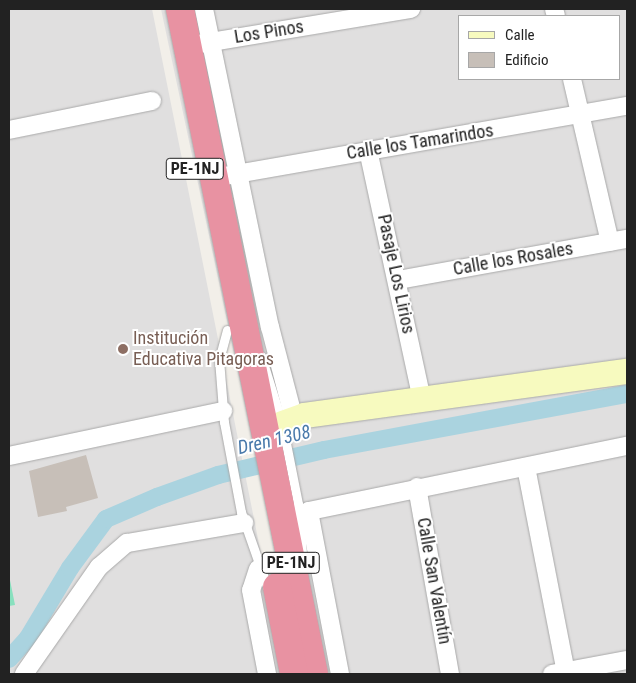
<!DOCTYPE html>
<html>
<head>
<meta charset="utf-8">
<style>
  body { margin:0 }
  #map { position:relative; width:636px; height:683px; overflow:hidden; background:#f2efe9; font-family:"Roboto Condensed",sans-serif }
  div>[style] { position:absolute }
  .residential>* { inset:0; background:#e0dfdf }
  .pitch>* { inset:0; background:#88e0be }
  .canal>* { height:18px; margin:-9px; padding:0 9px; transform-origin:9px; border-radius:9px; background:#aad3df }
  .building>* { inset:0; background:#c7bfb8 }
  .roads { filter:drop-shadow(0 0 1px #a9a9a9) drop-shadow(0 0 1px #a9a9a9) }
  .lane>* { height:9px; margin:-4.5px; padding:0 4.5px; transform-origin:4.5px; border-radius:4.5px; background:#fff }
  .street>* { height:18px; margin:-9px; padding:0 9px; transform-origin:9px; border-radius:9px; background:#fff }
  .secondary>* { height:25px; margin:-12.5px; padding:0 12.5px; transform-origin:12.5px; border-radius:12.5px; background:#f7fabf }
  .highway>* { height:28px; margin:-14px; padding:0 14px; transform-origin:14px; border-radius:14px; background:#e892a2 }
  .dots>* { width:14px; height:14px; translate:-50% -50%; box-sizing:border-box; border:2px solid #fff; border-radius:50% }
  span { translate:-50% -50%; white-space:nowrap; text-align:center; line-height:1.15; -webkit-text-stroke:4px #fff; paint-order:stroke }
  .shield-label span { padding:1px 4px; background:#fff; border:1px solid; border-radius:4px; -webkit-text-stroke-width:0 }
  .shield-label { font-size:16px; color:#222; font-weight:700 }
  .street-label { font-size:18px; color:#222 }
  .education-label { font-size:18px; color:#785e54 }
  .left { translate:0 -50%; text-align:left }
  .water-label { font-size:19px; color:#4a7aab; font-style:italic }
  .frame { position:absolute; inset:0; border:10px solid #222; pointer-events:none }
  .legend { position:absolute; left:458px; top:15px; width:162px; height:65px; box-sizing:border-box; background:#fff; border:1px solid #a7a7a7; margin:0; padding:6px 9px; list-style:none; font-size:15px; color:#222 }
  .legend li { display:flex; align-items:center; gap:10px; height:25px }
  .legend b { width:25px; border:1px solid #a7a7a7 }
</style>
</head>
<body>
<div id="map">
  <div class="residential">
    <div style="clip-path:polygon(9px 9px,152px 9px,285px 674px,9px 674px)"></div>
    <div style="clip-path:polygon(evenodd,161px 9px,627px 9px,627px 674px,302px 674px,161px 9px,460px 16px,620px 16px,620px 79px,460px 79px,460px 16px)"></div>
  </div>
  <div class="pitch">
    <div style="clip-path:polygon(9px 575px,15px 605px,9px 606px)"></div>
  </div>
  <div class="canal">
    <div style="left:9px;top:659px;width:28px;rotate:-48deg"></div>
    <div style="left:28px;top:638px;width:82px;rotate:-59deg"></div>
    <div style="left:70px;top:568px;width:61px;rotate:-53.7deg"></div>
    <div style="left:106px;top:519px;width:56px;rotate:-23.3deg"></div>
    <div style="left:157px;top:497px;width:65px;rotate:-19.8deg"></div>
    <div style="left:218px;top:475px;width:109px;rotate:-13.3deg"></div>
    <div style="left:324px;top:450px;width:308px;rotate:-10.5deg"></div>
  </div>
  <div class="building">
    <div style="clip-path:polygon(86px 455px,98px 498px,66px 507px,67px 511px,38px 517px,29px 471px)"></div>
  </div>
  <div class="roads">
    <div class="lane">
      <div style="left:227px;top:330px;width:30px;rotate:105deg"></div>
      <div style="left:219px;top:359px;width:63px;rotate:85.5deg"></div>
      <div style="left:224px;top:422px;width:92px;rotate:79.3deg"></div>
      <div style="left:241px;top:512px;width:85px;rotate:70.7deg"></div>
      <div style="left:261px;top:356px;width:70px;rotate:72.6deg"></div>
      <div style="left:282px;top:423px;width:83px;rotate:78.8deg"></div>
      <div style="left:298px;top:504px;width:49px;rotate:85.3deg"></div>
    </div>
    <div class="street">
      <div style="left:204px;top:9px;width:325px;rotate:78.3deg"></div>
      <div style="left:270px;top:327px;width:95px;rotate:75.4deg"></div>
      <div style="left:554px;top:9px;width:7px;rotate:74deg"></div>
      <div style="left:199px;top:44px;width:215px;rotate:-9.4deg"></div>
      <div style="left:572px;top:79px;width:167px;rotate:76.9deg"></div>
      <div style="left:9px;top:130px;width:146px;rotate:-11.5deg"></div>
      <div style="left:368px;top:150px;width:255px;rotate:77.8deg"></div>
      <div style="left:213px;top:178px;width:420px;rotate:-9.9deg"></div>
      <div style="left:398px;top:280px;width:233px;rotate:-10.2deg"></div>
      <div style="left:9px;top:456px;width:219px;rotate:-11.9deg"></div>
      <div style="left:526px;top:467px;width:209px;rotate:79deg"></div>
      <div style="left:417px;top:487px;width:190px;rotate:80deg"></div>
      <div style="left:258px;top:569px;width:22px;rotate:108deg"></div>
      <div style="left:251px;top:590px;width:86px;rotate:79.2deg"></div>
      <div style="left:24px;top:674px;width:131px;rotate:-55deg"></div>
      <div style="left:99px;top:567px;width:37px;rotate:-41deg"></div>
      <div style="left:127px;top:543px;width:119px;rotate:-9.7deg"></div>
      <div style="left:340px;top:674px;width:166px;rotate:-100.8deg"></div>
      <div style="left:309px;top:511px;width:325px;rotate:-11.6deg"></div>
      <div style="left:552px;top:674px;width:76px;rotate:-10.6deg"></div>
    </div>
    <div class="secondary">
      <div style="left:282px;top:423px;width:23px;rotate:-20deg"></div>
      <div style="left:304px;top:415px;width:326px;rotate:-7.8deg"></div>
    </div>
    <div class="highway">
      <div style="left:180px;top:9px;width:678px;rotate:78.61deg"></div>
      <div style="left:277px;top:587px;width:89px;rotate:78.9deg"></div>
    </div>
  </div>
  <div class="dots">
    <div style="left:123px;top:349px;background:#8d6e63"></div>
  </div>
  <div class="shield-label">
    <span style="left:195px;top:169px">PE-1NJ</span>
    <span style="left:291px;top:563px">PE-1NJ</span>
  </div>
  <div class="street-label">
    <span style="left:269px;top:32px;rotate:-9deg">Los Pinos</span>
    <span style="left:420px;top:142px;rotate:-9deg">Calle los Tamarindos</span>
    <span style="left:513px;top:259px;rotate:-10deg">Calle los Rosales</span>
    <span style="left:396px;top:274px;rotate:78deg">Pasaje Los Lirios</span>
    <span style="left:434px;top:581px;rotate:80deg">Calle San Valentín</span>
  </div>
  <div class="education-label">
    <span class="left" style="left:133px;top:349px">Institución<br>Educativa Pitagoras</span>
  </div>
  <div class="water-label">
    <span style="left:274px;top:440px;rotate:-13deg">Dren 1308</span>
  </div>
  <div class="frame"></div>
  <ul class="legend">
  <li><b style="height:6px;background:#f7fabf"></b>Calle</li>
  <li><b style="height:14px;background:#c7bfb8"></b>Edificio</li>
  </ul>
</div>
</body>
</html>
